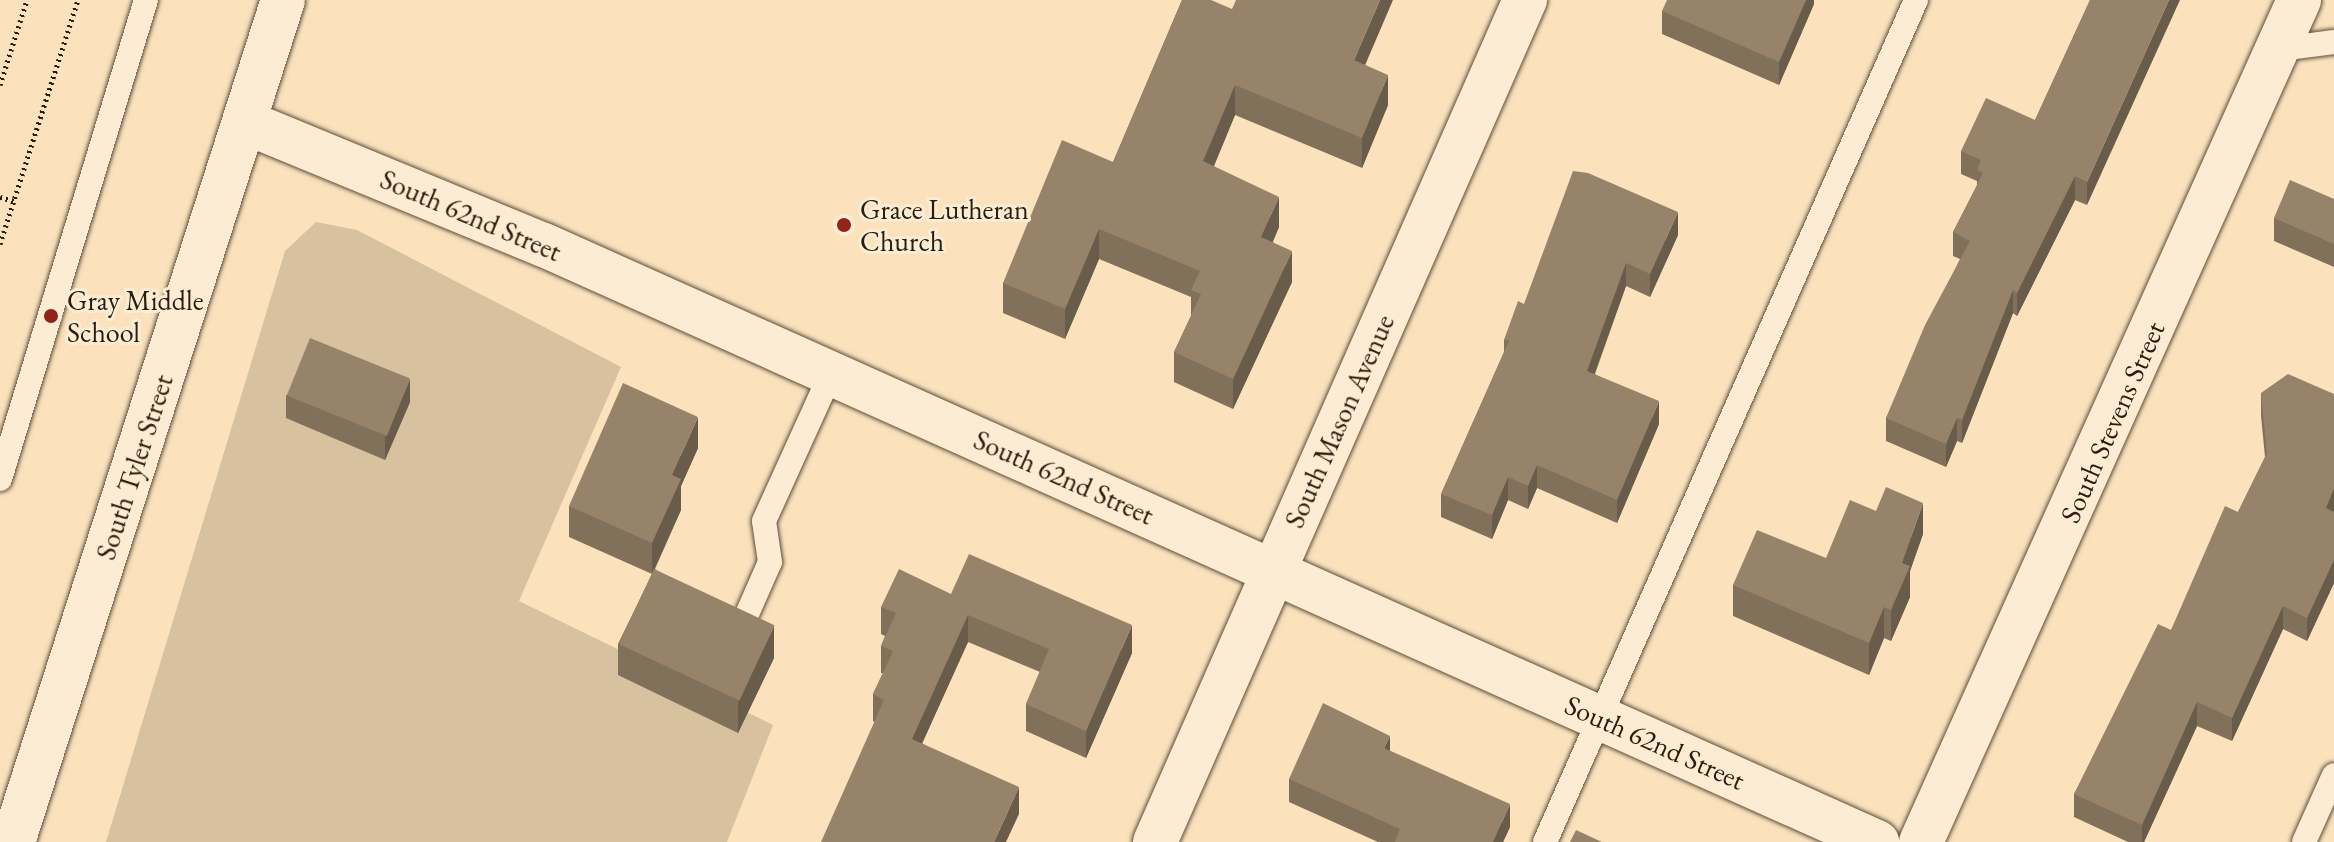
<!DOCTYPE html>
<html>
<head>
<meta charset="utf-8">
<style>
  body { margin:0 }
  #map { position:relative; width:2334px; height:842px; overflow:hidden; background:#fbe2bd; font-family:"EB Garamond",serif }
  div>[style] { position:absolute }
  .green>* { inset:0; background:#d7c19f }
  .path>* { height:5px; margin-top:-2.5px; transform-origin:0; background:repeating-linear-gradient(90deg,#281d0e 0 2px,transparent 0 6px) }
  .roads { filter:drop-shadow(0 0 2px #5d4e3a) drop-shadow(0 0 2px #5d4e3a) }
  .service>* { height:24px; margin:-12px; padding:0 12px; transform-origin:12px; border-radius:12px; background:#fcecd4 }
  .minor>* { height:44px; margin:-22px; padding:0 22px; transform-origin:22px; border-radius:22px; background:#fcecd4 }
  .tertiary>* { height:44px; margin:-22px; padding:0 22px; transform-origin:22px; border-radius:22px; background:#fcecd4 }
  .wall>* { inset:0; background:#81715a }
  .shaded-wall>* { inset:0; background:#695c4a }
  .building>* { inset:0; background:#968369; transform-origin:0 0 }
  .dots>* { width:22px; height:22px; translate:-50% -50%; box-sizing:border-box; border:4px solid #fcecd4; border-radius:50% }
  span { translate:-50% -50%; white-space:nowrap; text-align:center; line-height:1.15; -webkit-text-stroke:6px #fcecd4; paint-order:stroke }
  .poi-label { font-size:28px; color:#281d0e }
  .left { translate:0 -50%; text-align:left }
  .street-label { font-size:28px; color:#281d0e }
</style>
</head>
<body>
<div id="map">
  <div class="green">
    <div style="clip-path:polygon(316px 222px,357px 230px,621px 367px,519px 601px,773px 725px,727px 842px,106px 842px,285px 251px)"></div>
  </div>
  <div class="path">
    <div style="left:0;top:85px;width:89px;rotate:-72.4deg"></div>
    <div style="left:0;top:197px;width:15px;rotate:16deg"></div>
    <div style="left:0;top:244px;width:256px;rotate:-72.3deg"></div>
  </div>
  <div class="roads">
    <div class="service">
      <div style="left:2280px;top:49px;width:54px;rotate:-7.4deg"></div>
      <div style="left:0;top:479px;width:501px;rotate:-73.05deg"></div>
      <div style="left:744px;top:621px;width:64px;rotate:-66.2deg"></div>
      <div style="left:770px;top:562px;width:41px;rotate:-98.3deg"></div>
      <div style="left:764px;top:521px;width:162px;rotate:-65.6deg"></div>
      <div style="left:1545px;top:842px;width:920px;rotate:-66.22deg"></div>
      <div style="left:2304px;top:842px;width:73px;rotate:-65.9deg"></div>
    </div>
    <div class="minor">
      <div style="left:245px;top:122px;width:323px;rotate:22.4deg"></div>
      <div style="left:544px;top:245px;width:1461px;rotate:24.13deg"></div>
      <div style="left:1155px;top:842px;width:920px;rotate:-66.28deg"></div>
      <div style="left:1921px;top:842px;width:923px;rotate:-65.82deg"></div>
    </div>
    <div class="tertiary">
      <div style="left:13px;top:842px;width:884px;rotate:-72.22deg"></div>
    </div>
  </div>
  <div class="wall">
    <div style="clip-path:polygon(1182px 0,1365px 65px,1388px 105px,1362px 168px,1235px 115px,1214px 166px,1279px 227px,1273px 242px,1292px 282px,1233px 409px,1174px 382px,1174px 352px,1191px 316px,1191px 297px,1099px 259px,1065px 339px,1003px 313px,1003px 283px,1113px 162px)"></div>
    <div style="clip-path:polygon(1814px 0,1814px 4px,1779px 85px,1662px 34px,1662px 11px)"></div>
    <div style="clip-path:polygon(2090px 0,2087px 205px,2075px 200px,2017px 316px,2013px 313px,1962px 443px,1957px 441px,1946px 467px,1886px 441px,1886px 418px,1960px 259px,1953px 256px,1953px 232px,1977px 186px,1977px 181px,1961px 174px,1961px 151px,2035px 120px)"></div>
    <div style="clip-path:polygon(2334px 199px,2334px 267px,2274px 241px,2274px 218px)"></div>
    <div style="clip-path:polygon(1678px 235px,1650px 297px,1626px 286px,1595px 374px,1659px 424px,1617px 523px,1537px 488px,1528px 509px,1508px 500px,1492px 539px,1441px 517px,1441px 494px,1504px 352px,1504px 340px,1524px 304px)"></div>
    <div style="clip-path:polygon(2261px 393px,2334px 394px,2334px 583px,2307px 641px,2283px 629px,2232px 741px,2197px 726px,2144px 842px,2128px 842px,2074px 817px,2074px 794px,2171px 630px,2238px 512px,2265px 457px,2261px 416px)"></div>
    <div style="clip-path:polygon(286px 395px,410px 402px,385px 460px,286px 418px)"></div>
    <div style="clip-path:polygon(698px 448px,681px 486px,681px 510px,655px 569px,774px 658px,738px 733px,618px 675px,618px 644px,652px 574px,569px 537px,569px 506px)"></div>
    <div style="clip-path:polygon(1923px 534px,1910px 571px,1910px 597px,1891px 641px,1884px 638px,1869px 675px,1733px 616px,1733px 585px,1826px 558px)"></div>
    <div style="clip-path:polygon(951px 594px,1132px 653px,1086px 758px,1026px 731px,1026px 704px,1040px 672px,968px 642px,922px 743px,1019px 814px,873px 721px,873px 694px,883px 673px,881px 673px,881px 646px,885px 636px,881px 634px,881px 607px)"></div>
    <div style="clip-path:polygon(1390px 751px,1510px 827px,1503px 842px,1378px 842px,1289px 802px,1289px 779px)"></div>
  </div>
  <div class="shaded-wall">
    <div style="clip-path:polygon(1380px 0,1393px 0,1354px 91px,1354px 60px)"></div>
    <div style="clip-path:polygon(1806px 0,1814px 0,1814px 4px,1779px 85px,1779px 62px)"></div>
    <div style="clip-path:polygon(2169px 0,2180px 0,2087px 205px,2087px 182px)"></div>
    <div style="clip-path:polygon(1388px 75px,1388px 105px,1362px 168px,1362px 138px)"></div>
    <div style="clip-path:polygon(1235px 85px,1235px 115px,1203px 192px,1203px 161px)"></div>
    <div style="clip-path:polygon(2075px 176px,2075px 200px,2017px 316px,2017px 293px)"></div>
    <div style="clip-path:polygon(1279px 197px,1279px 227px,1261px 267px,1261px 237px)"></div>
    <div style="clip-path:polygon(1678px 212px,1678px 235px,1650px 297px,1650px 274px)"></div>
    <div style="clip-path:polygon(1099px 229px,1099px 259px,1065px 339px,1065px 309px)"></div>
    <div style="clip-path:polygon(1292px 251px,1292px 282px,1233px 409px,1233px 379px)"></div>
    <div style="clip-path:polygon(1626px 263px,1626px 286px,1587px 394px,1587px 371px)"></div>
    <div style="clip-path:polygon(2013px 290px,2013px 313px,1962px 443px,1962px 420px)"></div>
    <div style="clip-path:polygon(410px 379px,410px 402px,385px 460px,385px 437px)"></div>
    <div style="clip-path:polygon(1659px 401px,1659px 424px,1617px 523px,1617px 500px)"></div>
    <div style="clip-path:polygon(698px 417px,698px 448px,681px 486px,681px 510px,652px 574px,652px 543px,672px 475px)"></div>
    <div style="clip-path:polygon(1957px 418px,1957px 441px,1946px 467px,1946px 444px)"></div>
    <div style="clip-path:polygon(1537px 465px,1537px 488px,1528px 509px,1528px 486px)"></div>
    <div style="clip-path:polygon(1508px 477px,1508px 500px,1492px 539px,1492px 515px)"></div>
    <div style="clip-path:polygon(2334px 488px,2334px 511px,2326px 531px,2326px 508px)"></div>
    <div style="clip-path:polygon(1923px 503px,1923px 534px,1910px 571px,1910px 597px,1891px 641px,1891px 610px,1902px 563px)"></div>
    <div style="clip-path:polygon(2334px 560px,2334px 583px,2307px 641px,2307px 618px)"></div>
    <div style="clip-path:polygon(2283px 606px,2283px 629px,2232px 741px,2232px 718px)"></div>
    <div style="clip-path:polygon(1884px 607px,1884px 638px,1869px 675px,1869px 643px)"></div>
    <div style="clip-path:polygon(968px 615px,968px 642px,912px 766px,912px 739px)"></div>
    <div style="clip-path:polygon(1132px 625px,1132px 653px,1086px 758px,1086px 731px)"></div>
    <div style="clip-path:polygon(774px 626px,774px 658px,738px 733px,738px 702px)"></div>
    <div style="clip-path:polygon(2197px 702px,2197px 726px,2144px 842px,2142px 842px,2142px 825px)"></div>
    <div style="clip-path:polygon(1390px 736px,1390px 759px,1384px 748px)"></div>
    <div style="clip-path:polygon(1019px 787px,1019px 814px,1006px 842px,994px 842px)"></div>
    <div style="clip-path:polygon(1510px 804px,1510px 827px,1503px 842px,1493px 842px)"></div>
  </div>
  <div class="building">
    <div style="clip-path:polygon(1182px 0,1211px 0,1232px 9px,1236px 0,1380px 0,1354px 60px,1388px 75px,1362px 138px,1235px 85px,1203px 161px,1279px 197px,1261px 237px,1292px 251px,1233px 379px,1174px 352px,1201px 294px,1191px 290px,1200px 271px,1099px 229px,1065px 309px,1003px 283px,1062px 140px,1113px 162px)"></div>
    <div style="clip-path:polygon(1667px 0,1806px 0,1779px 62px,1662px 11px)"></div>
    <div style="clip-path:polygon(2090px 0,2169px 0,2087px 182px,2075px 176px,2017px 293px,2013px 290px,1962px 420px,1957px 418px,1946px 444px,1886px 418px,1925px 325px,1970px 241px,1953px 232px,1983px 173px,1977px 170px,1981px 160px,1961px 151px,1986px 98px,2035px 120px)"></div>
    <div style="clip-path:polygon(1573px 171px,1588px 173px,1678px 212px,1650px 274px,1626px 263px,1587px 371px,1659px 401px,1617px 500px,1537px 465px,1528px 486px,1508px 477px,1492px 515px,1441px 494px,1509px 341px,1504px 340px,1518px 301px,1524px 304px)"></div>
    <div style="clip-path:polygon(2290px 180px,2334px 199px,2334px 244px,2274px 218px)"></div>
    <div style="left:310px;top:338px;width:108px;height:62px;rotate:22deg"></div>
    <div style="clip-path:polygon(2288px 374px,2334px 394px,2334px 488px,2326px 508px,2334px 512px,2334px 560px,2307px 618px,2283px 606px,2232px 718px,2197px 702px,2142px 825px,2074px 794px,2158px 624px,2171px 630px,2225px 506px,2238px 512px,2267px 453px,2261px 393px)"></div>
    <div style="clip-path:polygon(623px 383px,698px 417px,672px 475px,681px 479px,652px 543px,569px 506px)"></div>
    <div style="clip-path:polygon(1886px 487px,1923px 503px,1902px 563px,1910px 566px,1891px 610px,1884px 607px,1869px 643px,1733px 585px,1757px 530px,1826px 558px,1850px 500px,1876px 511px)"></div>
    <div style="clip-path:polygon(969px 554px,1132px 625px,1086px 731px,1026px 704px,1049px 649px,968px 615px,912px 739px,1019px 787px,994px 842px,821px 842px,884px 700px,873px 694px,893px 651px,881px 646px,896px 613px,881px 607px,899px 569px,951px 594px)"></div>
    <div style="left:654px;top:569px;width:133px;height:83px;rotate:25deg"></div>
    <div style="clip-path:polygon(1323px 703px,1390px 736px,1384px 748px,1510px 804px,1493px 842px,1395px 842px,1400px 829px,1289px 779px)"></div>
    <div style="clip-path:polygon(1576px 830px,1602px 842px,1570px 842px)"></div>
  </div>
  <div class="dots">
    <div style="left:844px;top:225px;background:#8f2418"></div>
    <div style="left:51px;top:316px;background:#8f2418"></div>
  </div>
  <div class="poi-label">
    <span class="left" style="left:860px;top:225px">Grace Lutheran<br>Church</span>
    <span class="left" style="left:67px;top:316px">Gray Middle<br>School</span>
  </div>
  <div class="street-label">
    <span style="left:471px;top:215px;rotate:23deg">South 62nd Street</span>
    <span style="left:1339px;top:421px;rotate:-66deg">South Mason Avenue</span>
    <span style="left:2112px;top:422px;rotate:-66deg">South Stevens Street</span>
    <span style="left:134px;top:467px;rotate:-72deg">South Tyler Street</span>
    <span style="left:1064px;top:477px;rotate:24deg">South 62nd Street</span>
    <span style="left:1655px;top:742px;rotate:24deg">South 62nd Street</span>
  </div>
</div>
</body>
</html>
